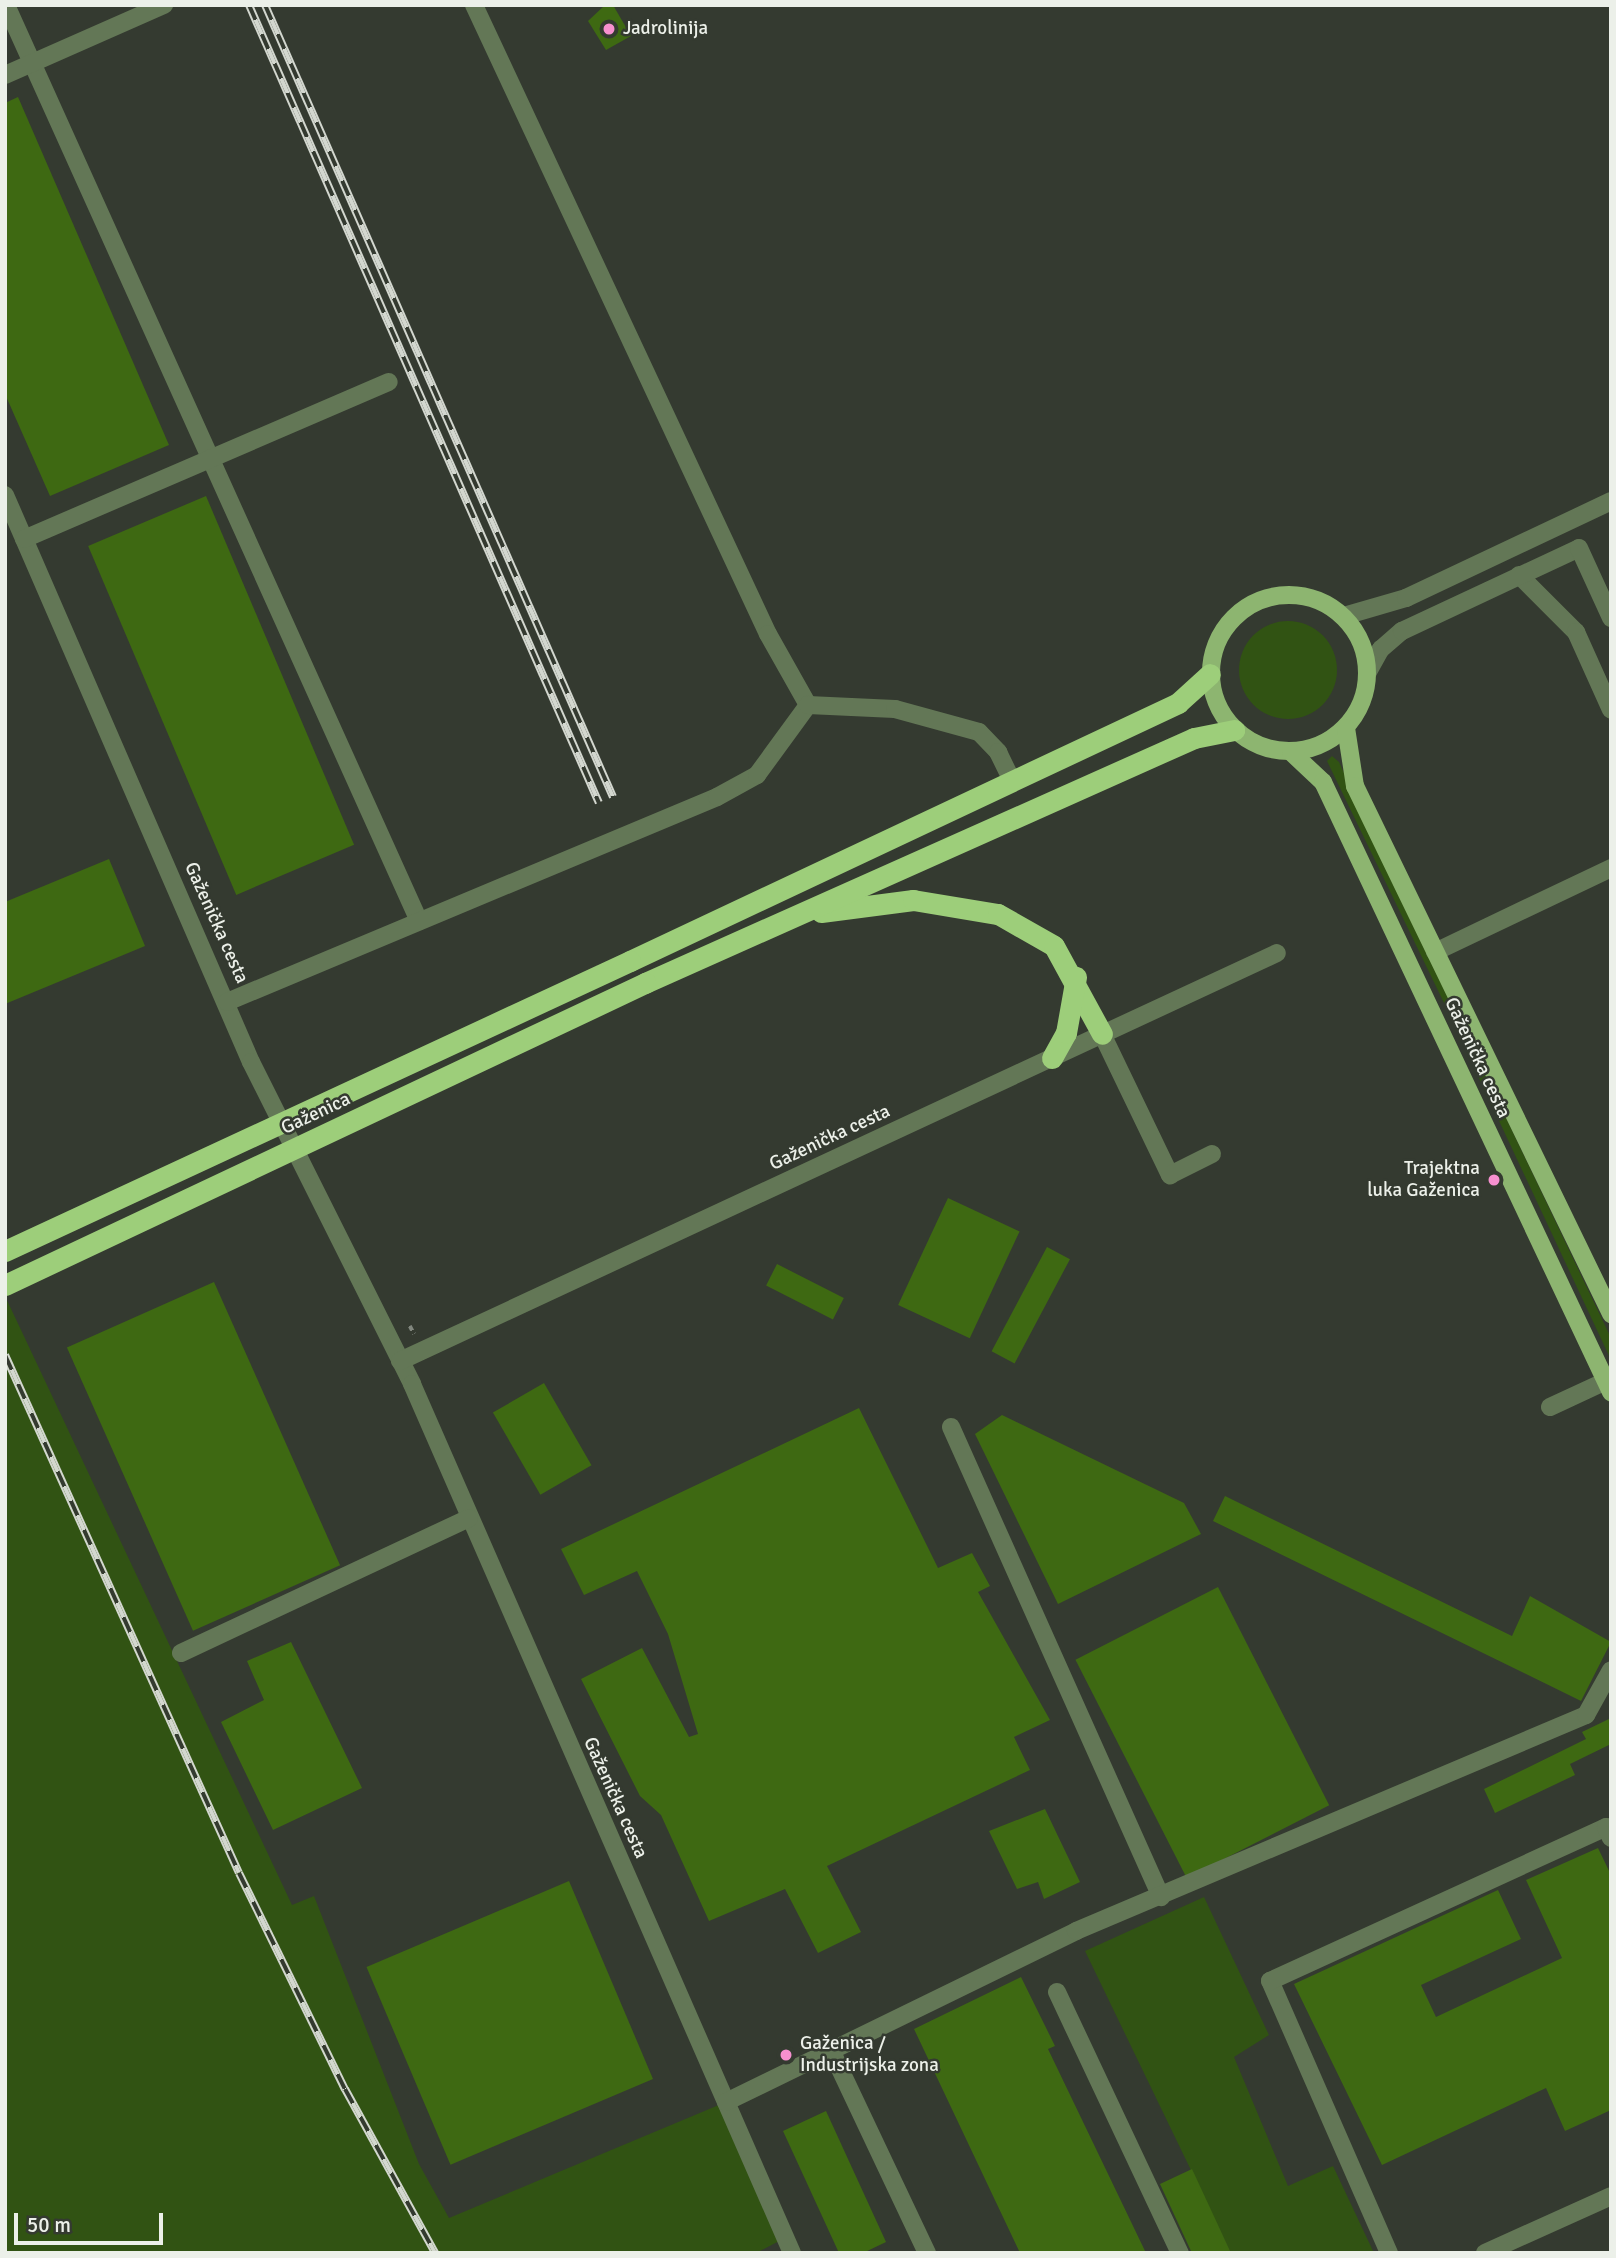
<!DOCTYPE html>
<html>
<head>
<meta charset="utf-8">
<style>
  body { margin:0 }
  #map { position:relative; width:1616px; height:2258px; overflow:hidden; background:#343a30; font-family:Signika,sans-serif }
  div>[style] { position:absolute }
  .green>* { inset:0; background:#315313 }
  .round { border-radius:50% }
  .building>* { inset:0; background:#3e6912; transform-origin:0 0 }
  .path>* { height:3.5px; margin-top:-1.75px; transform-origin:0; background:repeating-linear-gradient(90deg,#81877e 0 5px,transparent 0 8.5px) }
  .minor>* { height:18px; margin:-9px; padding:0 9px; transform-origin:9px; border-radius:9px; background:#637756 }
  .major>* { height:18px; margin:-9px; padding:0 9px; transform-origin:9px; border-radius:9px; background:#8db570 }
  .major>.ring { margin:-9px; padding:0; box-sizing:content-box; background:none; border:18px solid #8db570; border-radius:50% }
  .highway>* { height:21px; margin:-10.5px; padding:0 10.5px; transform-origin:10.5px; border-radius:10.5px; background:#9dce7a }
  .rail>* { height:8px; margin-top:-4px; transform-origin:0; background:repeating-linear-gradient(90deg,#343a30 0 16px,#d3d7cf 0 32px); box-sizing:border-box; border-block:2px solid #d3d7cf }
  .highway-bridge>* { height:21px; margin:-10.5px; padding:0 10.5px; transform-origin:10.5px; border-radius:10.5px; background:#9dce7a }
  .dots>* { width:19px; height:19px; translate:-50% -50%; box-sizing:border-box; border:4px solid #343a30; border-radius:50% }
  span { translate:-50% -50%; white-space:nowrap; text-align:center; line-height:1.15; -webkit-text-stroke:5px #343a30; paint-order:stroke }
  .poi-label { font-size:19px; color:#ecf0e9 }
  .left { translate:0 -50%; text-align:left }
  .right { translate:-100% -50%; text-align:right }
  .street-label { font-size:19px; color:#ecf0e9 }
  .frame { position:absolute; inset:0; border:7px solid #ecf0e9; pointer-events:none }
  .scale { position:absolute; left:14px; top:2213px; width:149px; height:32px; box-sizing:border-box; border:4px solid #ecf0e9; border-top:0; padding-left:9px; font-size:21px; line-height:24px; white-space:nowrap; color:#ecf0e9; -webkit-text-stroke:5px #343a30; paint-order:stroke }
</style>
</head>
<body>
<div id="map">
  <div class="green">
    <div class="round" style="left:1239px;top:621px;width:98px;height:98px"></div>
    <div style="clip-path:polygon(1332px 756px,1339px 762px,1451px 1002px,1445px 1005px,1327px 761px)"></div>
    <div style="clip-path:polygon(1456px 1013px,1611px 1338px,1611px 1360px,1450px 1016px)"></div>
    <div style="clip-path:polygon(5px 1296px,292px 1905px,314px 1896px,419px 2164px,449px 2218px,726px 2102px,785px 2238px,756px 2253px,5px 2253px)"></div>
    <div style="clip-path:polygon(1204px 1897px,1269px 2035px,1234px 2057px,1288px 2186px,1333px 2166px,1374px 2253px,1231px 2253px,1085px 1951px)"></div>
  </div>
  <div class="building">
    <div style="clip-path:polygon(605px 5px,613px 5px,631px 36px,606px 50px,588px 21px)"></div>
    <div style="clip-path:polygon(18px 97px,169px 445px,50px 496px,5px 394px,5px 103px)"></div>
    <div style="left:206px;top:496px;width:379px;height:128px;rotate:67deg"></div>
    <div style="clip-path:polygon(109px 859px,145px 946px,5px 1004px,5px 902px)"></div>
    <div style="left:948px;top:1198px;width:79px;height:118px;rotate:25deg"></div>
    <div style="left:1047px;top:1247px;width:26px;height:118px;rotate:28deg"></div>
    <div style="left:777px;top:1264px;width:75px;height:24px;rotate:27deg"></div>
    <div style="left:214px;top:1282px;width:310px;height:161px;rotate:66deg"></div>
    <div style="left:544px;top:1383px;width:95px;height:59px;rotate:60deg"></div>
    <div style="clip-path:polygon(859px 1408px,938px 1568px,972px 1553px,990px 1586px,978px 1592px,1050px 1720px,1014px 1737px,1030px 1770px,827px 1866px,861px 1932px,818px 1953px,785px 1889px,709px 1921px,661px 1815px,640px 1796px,581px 1679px,642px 1648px,689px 1737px,698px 1734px,668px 1634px,637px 1571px,584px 1595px,561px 1549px)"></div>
    <div style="clip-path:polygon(1002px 1415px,1184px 1503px,1201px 1534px,1058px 1604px,975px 1434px)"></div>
    <div style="clip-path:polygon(1225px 1496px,1512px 1636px,1530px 1596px,1611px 1642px,1581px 1701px,1213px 1521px)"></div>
    <div style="left:1218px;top:1587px;width:245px;height:160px;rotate:63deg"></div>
    <div style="clip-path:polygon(291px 1642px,362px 1788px,273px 1830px,221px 1722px,264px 1700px,247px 1661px)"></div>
    <div style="clip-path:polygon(1611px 1718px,1611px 1744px,1570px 1764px,1575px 1775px,1495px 1813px,1484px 1789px,1586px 1739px,1582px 1732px)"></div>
    <div style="clip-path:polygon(1045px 1809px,1080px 1882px,1044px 1899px,1038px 1882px,1017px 1889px,989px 1831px)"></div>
    <div style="clip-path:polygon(1598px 1848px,1611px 1875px,1611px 2110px,1565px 2131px,1546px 2088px,1382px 2165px,1294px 1984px,1498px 1890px,1521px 1939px,1421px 1985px,1436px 2017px,1562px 1958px,1526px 1880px)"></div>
    <div style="left:569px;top:1881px;width:215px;height:220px;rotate:67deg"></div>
    <div style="clip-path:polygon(1021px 1977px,1055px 2046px,1048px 2049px,1146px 2253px,1020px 2253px,914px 2029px)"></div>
    <div style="clip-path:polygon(826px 2111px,886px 2242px,863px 2253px,839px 2253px,783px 2131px)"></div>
    <div style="clip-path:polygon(1192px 2169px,1231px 2253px,1191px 2251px,1160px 2184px)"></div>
  </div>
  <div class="path">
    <div style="left:410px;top:1326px;width:9px;rotate:63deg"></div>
  </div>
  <div class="minor">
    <div style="left:6px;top:5px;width:1005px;rotate:65.73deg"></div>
    <div style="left:474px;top:5px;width:694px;rotate:64.95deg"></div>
    <div style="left:768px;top:634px;width:81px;rotate:60.6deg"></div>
    <div style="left:5px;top:75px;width:174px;rotate:-23.8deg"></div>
    <div style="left:5px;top:495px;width:618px;rotate:66.55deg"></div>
    <div style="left:251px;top:1062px;width:360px;rotate:63.4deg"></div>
    <div style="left:412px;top:1384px;width:948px;rotate:66.38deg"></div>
    <div style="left:24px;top:539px;width:397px;rotate:-23.3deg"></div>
    <div style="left:1519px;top:575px;width:81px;rotate:45deg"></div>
    <div style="left:1576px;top:632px;width:85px;rotate:65.8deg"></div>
    <div style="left:1344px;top:616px;width:65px;rotate:-16.2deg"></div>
    <div style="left:1406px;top:598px;width:227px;rotate:-25.3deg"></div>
    <div style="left:1368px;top:672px;width:26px;rotate:-61deg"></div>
    <div style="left:1381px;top:649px;width:28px;rotate:-41deg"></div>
    <div style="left:1402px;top:631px;width:195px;rotate:-25.1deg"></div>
    <div style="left:1579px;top:548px;width:77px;rotate:65.4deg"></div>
    <div style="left:1435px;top:952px;width:195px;rotate:-25.5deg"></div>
    <div style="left:227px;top:1002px;width:531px;rotate:-22.7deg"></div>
    <div style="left:717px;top:797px;width:46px;rotate:-28.8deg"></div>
    <div style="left:757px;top:775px;width:87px;rotate:-53.9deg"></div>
    <div style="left:808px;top:705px;width:87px;rotate:2.6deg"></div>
    <div style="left:895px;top:709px;width:87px;rotate:15.3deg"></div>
    <div style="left:979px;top:732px;width:28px;rotate:46deg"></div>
    <div style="left:998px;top:752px;width:34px;rotate:64deg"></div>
    <div style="left:1102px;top:1034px;width:157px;rotate:64.3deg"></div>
    <div style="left:1170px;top:1175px;width:47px;rotate:-26.6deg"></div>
    <div style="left:400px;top:1361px;width:967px;rotate:-24.95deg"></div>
    <div style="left:1550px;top:1407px;width:62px;rotate:-24.9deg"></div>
    <div style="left:951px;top:1427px;width:515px;rotate:65.92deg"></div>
    <div style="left:181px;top:1653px;width:318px;rotate:-25.1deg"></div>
    <div style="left:1057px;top:1992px;width:289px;rotate:64.8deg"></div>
    <div style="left:831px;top:2050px;width:225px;rotate:64.7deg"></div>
    <div style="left:726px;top:2102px;width:390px;rotate:-26deg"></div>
    <div style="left:1076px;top:1931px;width:554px;rotate:-22.95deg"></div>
    <div style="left:1586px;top:1715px;width:51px;rotate:-60.9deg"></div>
    <div style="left:1389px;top:2253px;width:297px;rotate:-113.6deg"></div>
    <div style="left:1270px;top:1981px;width:370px;rotate:-24.6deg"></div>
    <div style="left:1606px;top:1827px;width:12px;rotate:66deg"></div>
    <div style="left:1485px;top:2253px;width:138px;rotate:-24.3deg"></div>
  </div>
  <div class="major">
    <div class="ring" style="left:1211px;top:595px;width:138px;height:138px"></div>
    <div style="left:1346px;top:728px;width:59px;rotate:81.2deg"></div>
    <div style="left:1355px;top:786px;width:587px;rotate:64.13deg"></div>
    <div style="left:1291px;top:752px;width:44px;rotate:43.2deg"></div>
    <div style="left:1323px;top:782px;width:675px;rotate:64.73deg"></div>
  </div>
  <div class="highway">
    <div style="left:821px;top:912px;width:93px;rotate:-7.4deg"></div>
    <div style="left:913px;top:900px;width:86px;rotate:9.4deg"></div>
    <div style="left:998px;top:914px;width:64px;rotate:29.7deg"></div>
    <div style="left:1054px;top:946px;width:100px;rotate:61.4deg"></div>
    <div style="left:630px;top:961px;width:606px;rotate:-25.21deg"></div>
    <div style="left:1178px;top:703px;width:43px;rotate:-42.2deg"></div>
    <div style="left:645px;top:983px;width:601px;rotate:-24.05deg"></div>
    <div style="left:1194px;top:738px;width:41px;rotate:-11.3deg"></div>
    <div style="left:1052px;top:1058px;width:29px;rotate:-61deg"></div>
    <div style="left:1066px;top:1033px;width:57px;rotate:-79.9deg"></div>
  </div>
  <div class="rail">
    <div style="left:249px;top:5px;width:871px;rotate:66.32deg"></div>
    <div style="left:265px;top:5px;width:865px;rotate:66.28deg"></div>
    <div style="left:5px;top:1355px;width:568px;rotate:65.69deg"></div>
    <div style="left:239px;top:1873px;width:241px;rotate:63.9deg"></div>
    <div style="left:345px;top:2089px;width:187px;rotate:61.2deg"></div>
  </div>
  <div class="highway-bridge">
    <div style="left:5px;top:1251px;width:689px;rotate:-24.89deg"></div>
    <div style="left:5px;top:1285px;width:708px;rotate:-25.26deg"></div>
  </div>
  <div class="dots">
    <div style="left:609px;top:29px;background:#f690cf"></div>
    <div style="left:1494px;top:1180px;background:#f690cf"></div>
    <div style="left:786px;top:2055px;background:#f690cf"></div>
  </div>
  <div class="poi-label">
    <span class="left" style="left:623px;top:29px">Jadrolinija</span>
    <span class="right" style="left:1480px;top:1180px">Trajektna<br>luka Gaženica</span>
    <span class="left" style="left:800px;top:2055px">Gaženica /<br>Industrijska zona</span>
  </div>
  <div class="street-label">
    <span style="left:216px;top:923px;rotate:66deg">Gaženička cesta</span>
    <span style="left:1477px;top:1058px;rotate:65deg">Gaženička cesta</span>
    <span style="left:316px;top:1114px;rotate:-25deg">Gaženica</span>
    <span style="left:830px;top:1138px;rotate:-25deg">Gaženička cesta</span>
    <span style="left:615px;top:1798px;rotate:66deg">Gaženička cesta</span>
  </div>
  <div class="frame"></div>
  <div class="scale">50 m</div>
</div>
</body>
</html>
